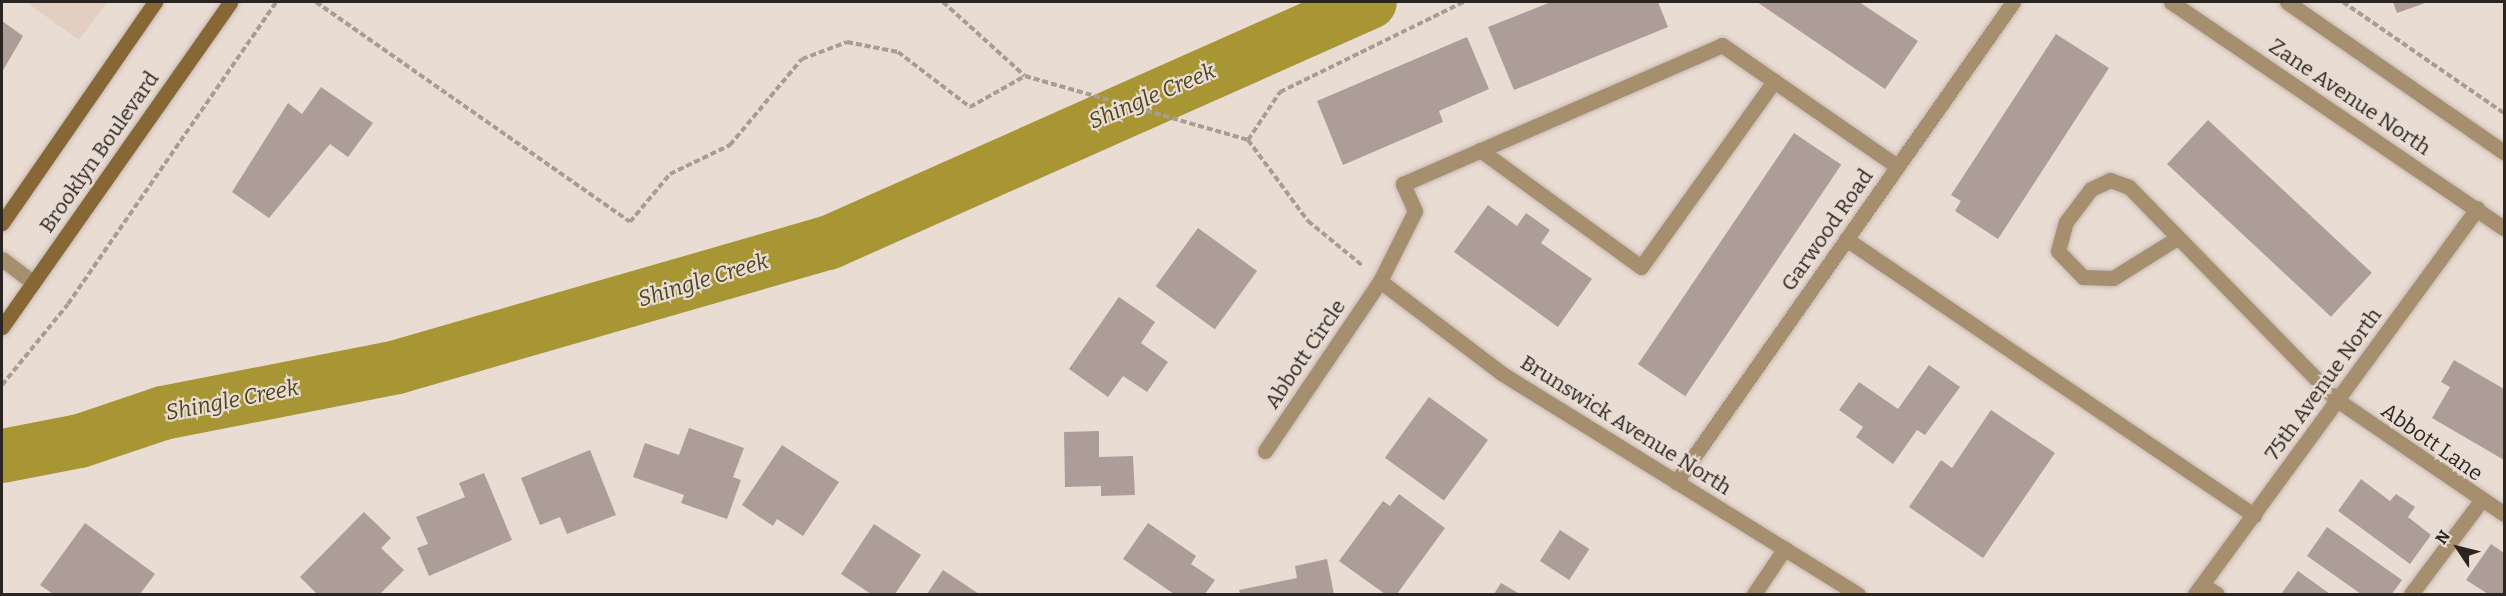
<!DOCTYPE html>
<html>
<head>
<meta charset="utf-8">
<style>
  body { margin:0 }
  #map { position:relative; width:2506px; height:596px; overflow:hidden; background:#e9dcd3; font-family:Bitter,serif }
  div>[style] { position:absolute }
  .built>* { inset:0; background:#e2cfc1 }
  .river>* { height:54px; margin:-27px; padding:0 27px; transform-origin:27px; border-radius:27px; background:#a89635 }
  .building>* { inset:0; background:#ac9d99; transform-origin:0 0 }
  .path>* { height:4px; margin-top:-2px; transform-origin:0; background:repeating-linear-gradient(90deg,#a79d95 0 6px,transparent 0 9px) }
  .roads { filter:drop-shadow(0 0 2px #c3b7af) drop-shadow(0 0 2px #c3b7af) }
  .service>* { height:15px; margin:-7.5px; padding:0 7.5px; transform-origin:7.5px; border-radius:7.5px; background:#a58f6e }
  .minor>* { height:15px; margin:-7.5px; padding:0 7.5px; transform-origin:7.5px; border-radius:7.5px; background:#a58f6e }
  .tertiary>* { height:15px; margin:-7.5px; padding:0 7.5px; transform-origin:7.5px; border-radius:7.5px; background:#a58f6e }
  .secondary>* { height:15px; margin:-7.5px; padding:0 7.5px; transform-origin:7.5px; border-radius:7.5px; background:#876735 }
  span { translate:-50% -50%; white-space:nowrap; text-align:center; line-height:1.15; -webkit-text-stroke:4.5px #e9dcd3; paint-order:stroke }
  .street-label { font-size:21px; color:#2a2521 }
  .water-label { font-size:22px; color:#4b441c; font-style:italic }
  .frame { position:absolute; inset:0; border:3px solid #2a2521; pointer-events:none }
  .north { position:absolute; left:2428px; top:518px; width:60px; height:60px; -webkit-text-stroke:4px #e9dcd3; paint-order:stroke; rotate:305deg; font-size:16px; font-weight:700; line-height:24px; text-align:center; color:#2a2521 }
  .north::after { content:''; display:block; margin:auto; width:21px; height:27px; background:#2a2521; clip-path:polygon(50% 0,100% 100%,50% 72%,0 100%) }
</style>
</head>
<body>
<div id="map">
  <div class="built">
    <div style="clip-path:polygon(26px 2px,107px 2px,79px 40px)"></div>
  </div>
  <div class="river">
    <div style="left:2px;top:456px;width:79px;rotate:-10.9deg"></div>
    <div style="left:80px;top:441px;width:88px;rotate:-18.6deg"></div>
    <div style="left:163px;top:413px;width:238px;rotate:-11.1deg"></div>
    <div style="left:397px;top:367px;width:448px;rotate:-16.1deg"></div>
    <div style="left:828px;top:243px;width:593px;rotate:-23.97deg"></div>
  </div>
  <div class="building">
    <div style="clip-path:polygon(1551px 2px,1658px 2px,1668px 27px,1514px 90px,1488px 27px)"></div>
    <div style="clip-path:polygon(1757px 2px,1859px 2px,1918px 41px,1885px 89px)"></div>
    <div style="clip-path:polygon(2393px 2px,2428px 2px,2397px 13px)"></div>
    <div style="clip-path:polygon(2px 21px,23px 36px,2px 72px)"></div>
    <div style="clip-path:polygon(2056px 34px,2109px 68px,1998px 239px,1955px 211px,1961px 201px,1951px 195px)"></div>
    <div style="clip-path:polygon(1467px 37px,1489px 89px,1439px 111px,1443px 122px,1343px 165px,1317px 101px)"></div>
    <div style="clip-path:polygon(321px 87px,373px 123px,348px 157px,330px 144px,269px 218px,232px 192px,288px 103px,302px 114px)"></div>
    <div style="left:2208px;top:120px;width:224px;height:60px;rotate:43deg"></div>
    <div style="left:1794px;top:133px;width:57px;height:279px;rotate:34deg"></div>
    <div style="clip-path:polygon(1488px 205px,1517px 226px,1526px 213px,1550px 230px,1541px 243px,1592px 279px,1558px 327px,1454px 252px)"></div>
    <div style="left:1198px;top:228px;width:73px;height:72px;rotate:36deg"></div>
    <div style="clip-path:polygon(1119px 297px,1155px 322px,1141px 343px,1168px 362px,1147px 392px,1123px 376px,1108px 397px,1069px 369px)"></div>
    <div style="clip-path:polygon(2454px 360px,2504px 389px,2504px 460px,2432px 418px,2450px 387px,2441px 382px)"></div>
    <div style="clip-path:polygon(1929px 365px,1960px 387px,1925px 435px,1917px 430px,1893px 464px,1856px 437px,1863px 427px,1839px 410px,1859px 382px,1898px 409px)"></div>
    <div style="left:1429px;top:397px;width:73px;height:75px;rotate:36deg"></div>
    <div style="clip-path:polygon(1991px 410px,2055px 453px,1983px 558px,1909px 507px,1941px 460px,1952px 468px)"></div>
    <div style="clip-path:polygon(689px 428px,744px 448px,733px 477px,741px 480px,727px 519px,681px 503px,684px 495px,633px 477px,645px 443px,679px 455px)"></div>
    <div style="clip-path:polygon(1099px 431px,1099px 457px,1133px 456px,1135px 495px,1101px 496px,1101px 486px,1065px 487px,1064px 432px)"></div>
    <div style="clip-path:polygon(782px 445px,839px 482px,803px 536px,777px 519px,773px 526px,742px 505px)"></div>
    <div style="clip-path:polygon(590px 450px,616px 515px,567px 534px,560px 517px,540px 525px,521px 478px)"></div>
    <div style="clip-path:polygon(484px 473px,512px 540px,429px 576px,417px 548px,428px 544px,416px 517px,465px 497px,459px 483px)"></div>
    <div style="clip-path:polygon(2361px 479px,2390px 501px,2396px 494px,2415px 507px,2408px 517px,2431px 535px,2410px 564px,2338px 511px)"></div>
    <div style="clip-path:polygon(1399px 494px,1445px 528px,1397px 594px,1385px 594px,1339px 561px,1383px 501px,1390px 506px)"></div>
    <div style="clip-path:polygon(364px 512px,391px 538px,381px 548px,404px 570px,380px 594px,317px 594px,300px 577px)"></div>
    <div style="clip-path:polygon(85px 523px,155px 574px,140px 594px,53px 594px,40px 585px)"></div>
    <div style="clip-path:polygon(1148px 523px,1196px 556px,1191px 564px,1215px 580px,1205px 594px,1174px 594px,1123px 559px)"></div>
    <div style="clip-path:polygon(874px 524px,921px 555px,895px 594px,871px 594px,841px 574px)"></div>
    <div style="clip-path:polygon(2327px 527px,2402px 580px,2392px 594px,2361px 594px,2307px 556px)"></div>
    <div style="left:1560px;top:530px;width:35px;height:37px;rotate:33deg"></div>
    <div style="clip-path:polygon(2491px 544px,2504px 553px,2504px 594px,2488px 594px,2466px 580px)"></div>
    <div style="clip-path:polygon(1327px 559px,1334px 594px,1240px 594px,1239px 590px,1297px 578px,1295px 566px)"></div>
    <div style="clip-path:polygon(943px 570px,979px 594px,927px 594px)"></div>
    <div style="clip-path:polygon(2298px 571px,2330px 594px,2281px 594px)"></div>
    <div style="clip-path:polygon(1501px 583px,1520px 594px,1494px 594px)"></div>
  </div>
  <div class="path">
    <div style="left:316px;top:2px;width:383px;rotate:35deg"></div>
    <div style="left:630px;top:222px;width:62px;rotate:-50.2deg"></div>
    <div style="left:670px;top:174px;width:67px;rotate:-25.8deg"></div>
    <div style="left:730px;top:145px;width:112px;rotate:-50.1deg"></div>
    <div style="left:802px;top:59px;width:48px;rotate:-20.7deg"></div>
    <div style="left:847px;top:42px;width:52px;rotate:11.1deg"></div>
    <div style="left:898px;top:52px;width:91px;rotate:37.4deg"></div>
    <div style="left:970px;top:107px;width:63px;rotate:-29.4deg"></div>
    <div style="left:943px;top:2px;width:110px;rotate:42.1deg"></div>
    <div style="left:1025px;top:76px;width:232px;rotate:16deg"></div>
    <div style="left:1248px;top:140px;width:101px;rotate:53.5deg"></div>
    <div style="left:1308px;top:221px;width:71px;rotate:39.3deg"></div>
    <div style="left:2343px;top:2px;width:196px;rotate:34.6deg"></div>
    <div style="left:1248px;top:140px;width:58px;rotate:-56.3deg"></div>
    <div style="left:1280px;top:92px;width:205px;rotate:-26.1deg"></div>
    <div style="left:2px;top:385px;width:104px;rotate:-50.8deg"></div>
    <div style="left:68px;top:304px;width:367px;rotate:-55.4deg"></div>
  </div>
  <div class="roads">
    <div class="service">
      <div style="left:1480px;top:150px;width:199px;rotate:36deg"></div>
      <div style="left:1641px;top:267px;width:229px;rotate:-54.4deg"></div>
      <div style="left:1846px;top:239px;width:493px;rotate:34.1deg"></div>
      <div style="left:1380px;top:281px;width:78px;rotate:-63.4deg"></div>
      <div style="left:1415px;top:211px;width:30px;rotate:-114deg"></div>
      <div style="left:1403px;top:184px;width:348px;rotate:-23.5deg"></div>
      <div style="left:1722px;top:45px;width:213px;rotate:34.7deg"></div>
    </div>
    <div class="minor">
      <div style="left:2174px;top:240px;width:72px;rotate:148.1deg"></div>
      <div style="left:2113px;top:278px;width:30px;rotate:-178deg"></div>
      <div style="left:2083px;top:277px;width:36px;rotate:-134deg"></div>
      <div style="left:2058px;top:251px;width:30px;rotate:-75deg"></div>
      <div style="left:2066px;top:222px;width:41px;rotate:-52.9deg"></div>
      <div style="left:2091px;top:189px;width:21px;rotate:-25deg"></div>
      <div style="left:2110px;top:180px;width:20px;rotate:20deg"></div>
      <div style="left:2129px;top:187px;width:298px;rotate:45.7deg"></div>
      <div style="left:2337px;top:400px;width:202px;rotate:34.3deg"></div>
      <div style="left:2px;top:259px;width:39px;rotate:37deg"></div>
      <div style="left:1265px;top:451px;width:205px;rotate:-55.9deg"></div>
      <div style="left:1380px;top:281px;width:152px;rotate:37.2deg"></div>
      <div style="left:1501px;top:373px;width:420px;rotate:31.8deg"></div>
      <div style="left:1676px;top:482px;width:586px;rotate:-54.93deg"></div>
      <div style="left:2202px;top:585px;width:17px;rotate:31deg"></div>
      <div style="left:1754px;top:594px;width:55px;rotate:-56deg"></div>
      <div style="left:2195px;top:594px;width:478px;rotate:-53.8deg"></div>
      <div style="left:2411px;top:594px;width:115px;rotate:-53.1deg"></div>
    </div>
    <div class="tertiary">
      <div style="left:2171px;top:2px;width:402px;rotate:34.2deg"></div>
      <div style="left:2287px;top:2px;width:264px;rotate:34.7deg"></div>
    </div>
    <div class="secondary">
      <div style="left:2px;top:223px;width:269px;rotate:-55.3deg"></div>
      <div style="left:2px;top:327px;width:397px;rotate:-54.9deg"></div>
    </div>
  </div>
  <div class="street-label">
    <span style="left:2350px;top:97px;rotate:34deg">Zane Avenue North</span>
    <span style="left:99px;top:152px;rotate:-55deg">Brooklyn Boulevard</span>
    <span style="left:1827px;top:230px;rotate:-55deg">Garwood Road</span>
    <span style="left:1305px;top:354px;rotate:-56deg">Abbott Circle</span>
    <span style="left:2323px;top:384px;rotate:-54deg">75th Avenue North</span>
    <span style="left:1626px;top:425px;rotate:32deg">Brunswick Avenue North</span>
    <span style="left:2432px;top:442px;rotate:35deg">Abbott Lane</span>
  </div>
  <div class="water-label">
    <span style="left:1152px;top:96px;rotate:-23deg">Shingle Creek</span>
    <span style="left:703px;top:280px;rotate:-17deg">Shingle Creek</span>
    <span style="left:232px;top:400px;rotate:-11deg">Shingle Creek</span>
  </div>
  <div class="frame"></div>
  <div class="north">N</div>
</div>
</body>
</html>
